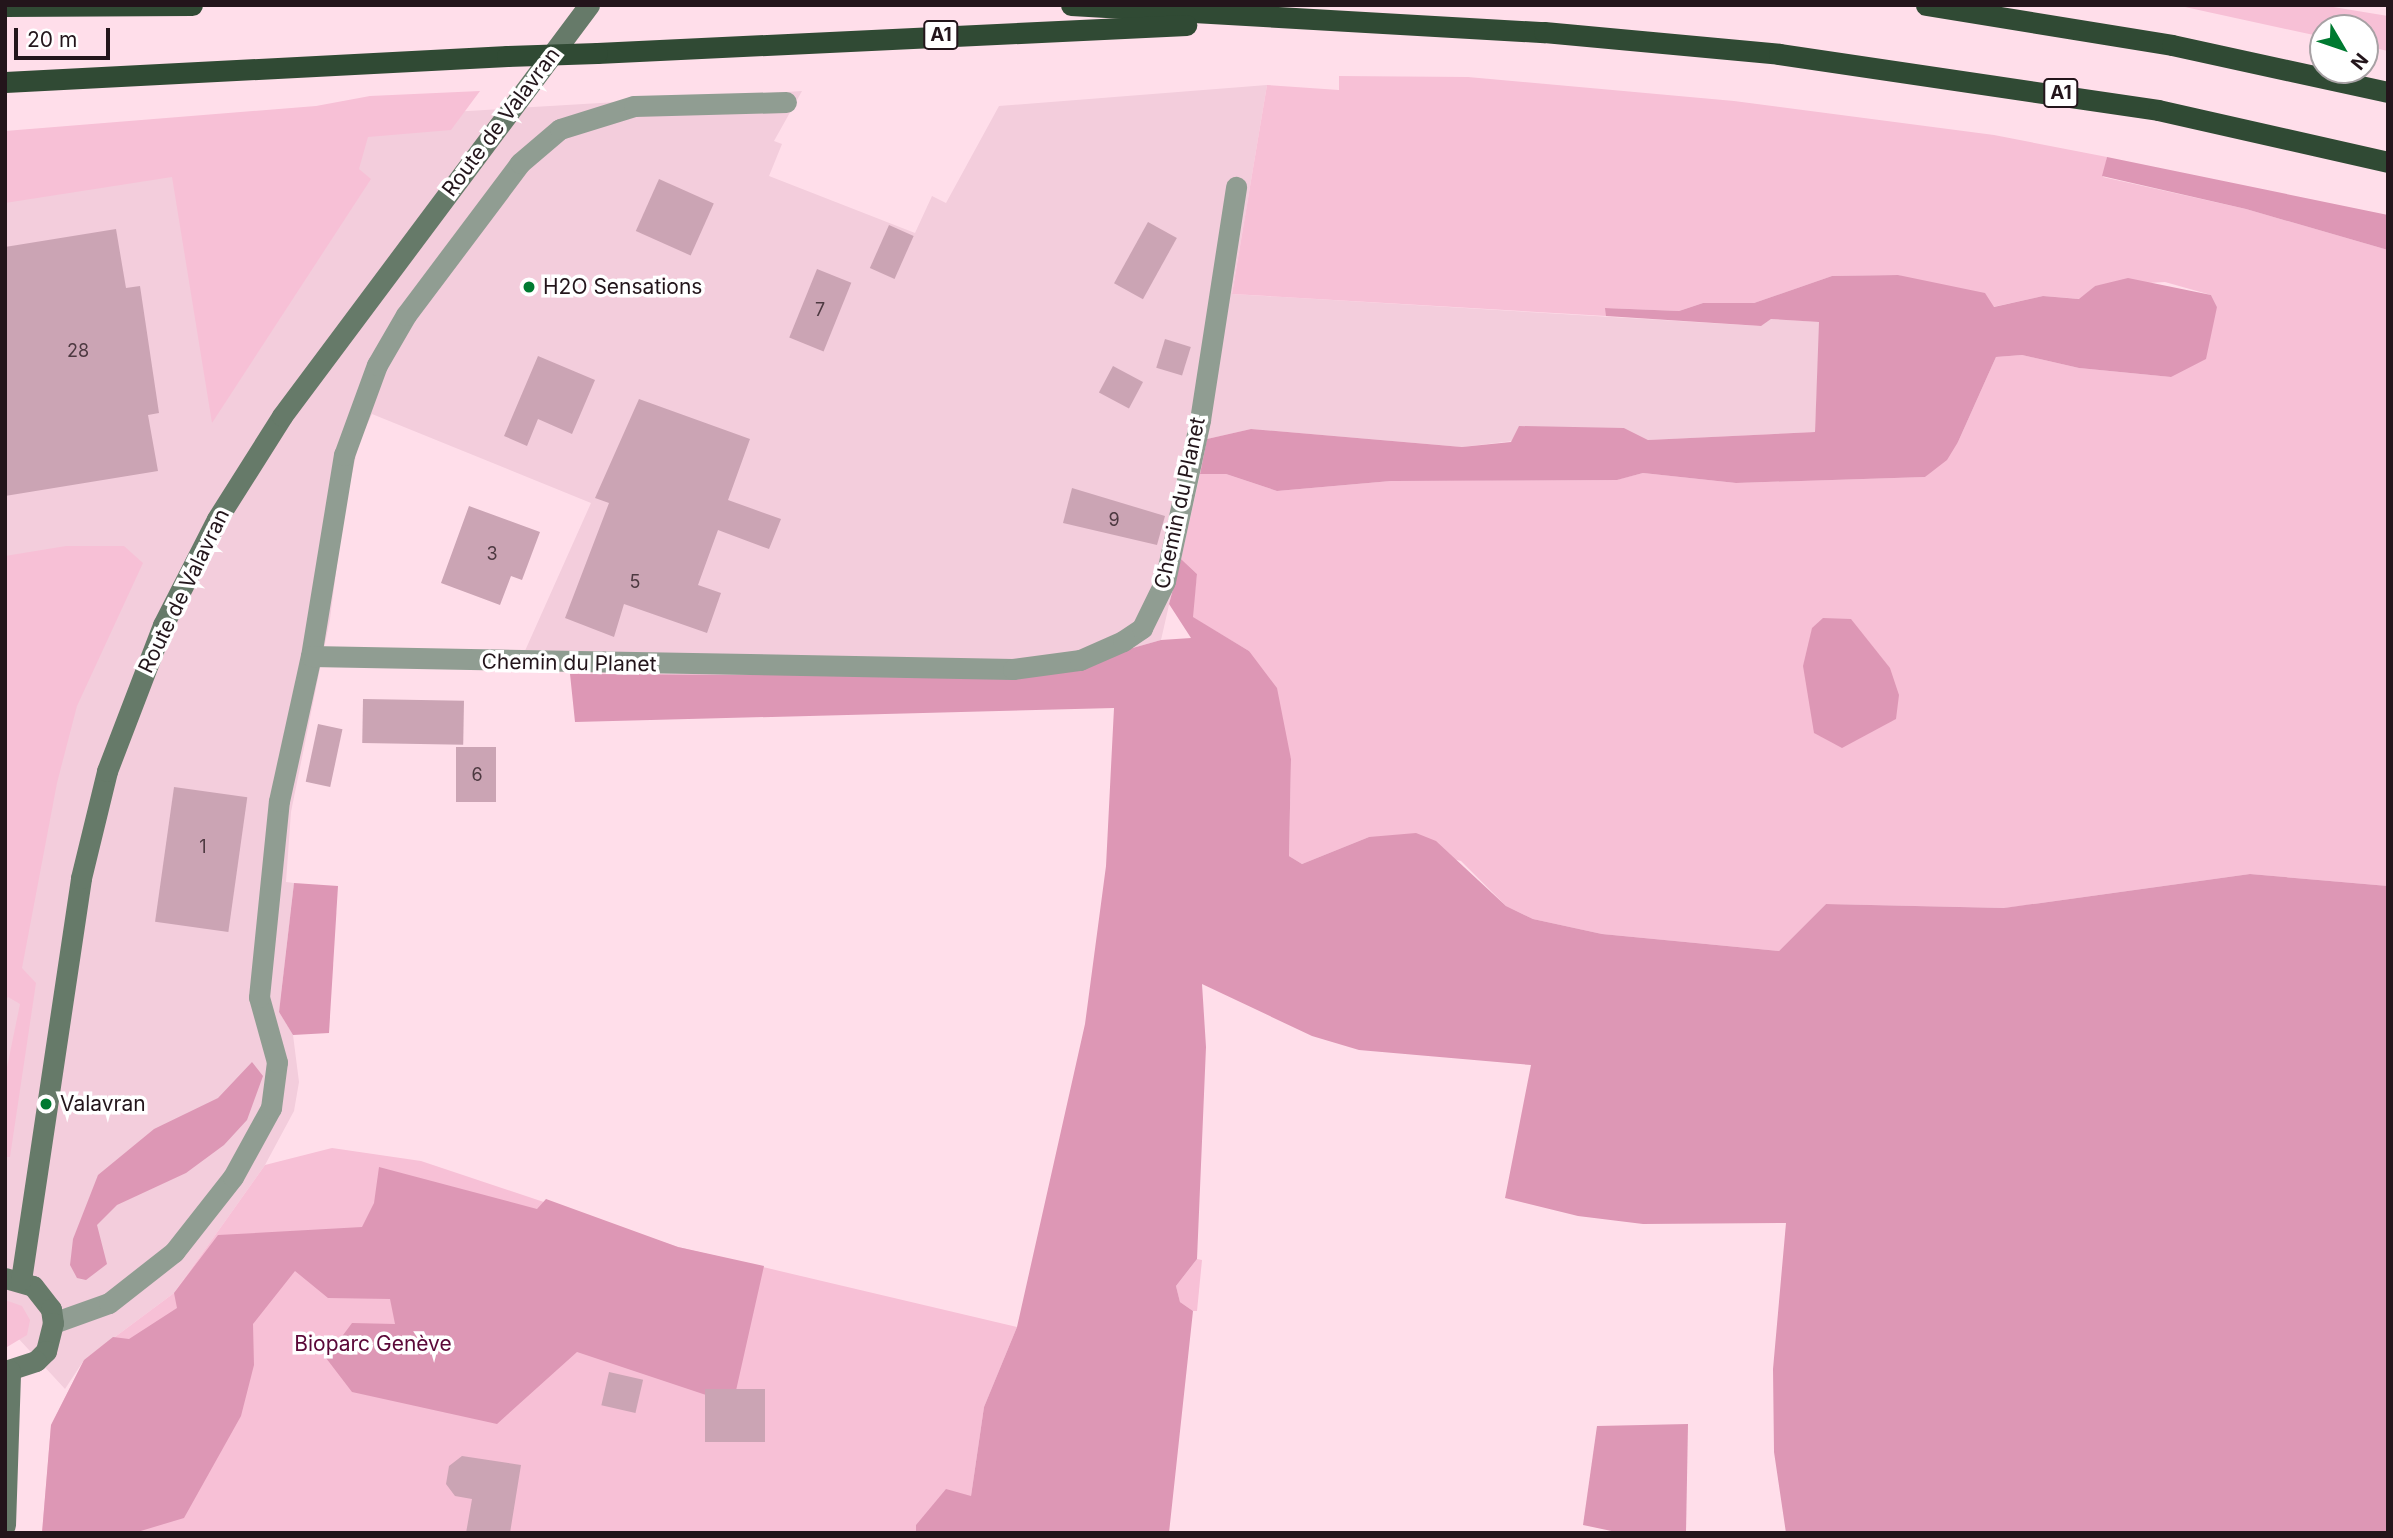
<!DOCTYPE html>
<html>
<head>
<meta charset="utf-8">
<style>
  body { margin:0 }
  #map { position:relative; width:2393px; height:1538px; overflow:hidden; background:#ffdeea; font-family:Inter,sans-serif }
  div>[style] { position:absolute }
  .built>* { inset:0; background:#f3cddc }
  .green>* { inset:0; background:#f7c0d6 }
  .forest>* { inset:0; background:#dd97b5 }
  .building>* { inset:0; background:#cba4b4; transform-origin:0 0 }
  .street>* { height:21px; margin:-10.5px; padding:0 10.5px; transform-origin:10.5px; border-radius:10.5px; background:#909d92 }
  .secondary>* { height:21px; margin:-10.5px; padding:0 10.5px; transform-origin:10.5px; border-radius:10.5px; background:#667a69 }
  .highway>* { height:21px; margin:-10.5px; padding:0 10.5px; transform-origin:10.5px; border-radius:10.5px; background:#304a34 }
  .highway-bridge>* { height:21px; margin:-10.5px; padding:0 10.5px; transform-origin:10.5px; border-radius:10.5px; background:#304a34 }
  .dots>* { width:19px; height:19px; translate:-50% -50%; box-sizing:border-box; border:4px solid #fff; border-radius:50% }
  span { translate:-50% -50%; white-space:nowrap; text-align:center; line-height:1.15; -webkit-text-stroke:7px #fff; paint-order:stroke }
  .number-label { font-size:18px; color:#4d3941 }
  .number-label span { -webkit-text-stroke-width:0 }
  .shield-label span { padding:2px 5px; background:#fff; border:2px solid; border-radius:5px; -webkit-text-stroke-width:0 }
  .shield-label { font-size:19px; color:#23151b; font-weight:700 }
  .street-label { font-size:21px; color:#23151b }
  .poi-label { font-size:21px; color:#23151b }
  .left { translate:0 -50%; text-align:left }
  .park-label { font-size:21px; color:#5b0838 }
  .frame { position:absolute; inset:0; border:7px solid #23151b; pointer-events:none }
  .north { position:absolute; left:2309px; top:14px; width:70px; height:70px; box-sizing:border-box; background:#fff; border:2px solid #a7a1a4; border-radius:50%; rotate:129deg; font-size:19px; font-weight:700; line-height:28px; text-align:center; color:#23151b }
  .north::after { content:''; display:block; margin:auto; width:24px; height:32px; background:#007a31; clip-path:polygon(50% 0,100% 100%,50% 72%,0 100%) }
  .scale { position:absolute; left:14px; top:28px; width:96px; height:32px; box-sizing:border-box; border:4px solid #23151b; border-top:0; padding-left:9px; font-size:21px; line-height:24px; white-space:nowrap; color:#23151b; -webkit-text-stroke:5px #fff; paint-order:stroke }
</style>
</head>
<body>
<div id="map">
  <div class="built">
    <div style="clip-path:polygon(1267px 85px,1232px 294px,1760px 326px,1771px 319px,1820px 322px,1815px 432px,1648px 440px,1624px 428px,1462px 447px,1251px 429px,1207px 439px,1161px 640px,1033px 676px,570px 673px,569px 664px,520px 662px,591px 503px,372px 414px,359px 442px,344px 510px,330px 619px,291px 812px,286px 882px,294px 883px,279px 1012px,293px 1035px,299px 1082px,294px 1111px,265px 1165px,174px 1293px,84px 1360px,65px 1389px,5px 1324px,5px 153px,165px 129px,802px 91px,774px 141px,782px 144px,769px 176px,915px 233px,932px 196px,946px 203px,999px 106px)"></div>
  </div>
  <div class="green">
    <div style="clip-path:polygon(2321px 5px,2388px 16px,2388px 51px,2365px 46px,2365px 28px,2323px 28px,2323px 37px,2185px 7px)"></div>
    <div style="clip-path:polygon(1339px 76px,1468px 77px,1734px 101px,1994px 135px,2107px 157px,2103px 177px,2246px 209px,2388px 250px,2388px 886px,2250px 874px,2005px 908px,1826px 904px,1779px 951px,1602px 934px,1533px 919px,1506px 906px,1461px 861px,1369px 837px,1302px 864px,1289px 856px,1291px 759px,1249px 651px,1192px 617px,1197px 574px,1181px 559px,1200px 474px,1226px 474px,1277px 491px,1391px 481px,1616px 480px,1643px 473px,1736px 483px,1925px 477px,1958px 442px,1996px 357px,2022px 355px,2079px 368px,2171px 377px,2217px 307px,2211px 295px,2165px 282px,2095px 286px,2080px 299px,2043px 296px,1993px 307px,1898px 275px,1832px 276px,1754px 303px,1703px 303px,1679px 311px,1606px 308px,1606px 316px,1232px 294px,1267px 85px,1339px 90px)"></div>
    <div style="clip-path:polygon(480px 91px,451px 130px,368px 137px,359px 169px,371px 179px,212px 423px,172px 177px,5px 203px,5px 131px,316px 106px,370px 96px)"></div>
    <div style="clip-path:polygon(66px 546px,124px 546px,143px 563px,77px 706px,57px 783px,22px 968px,36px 983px,10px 1157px,5px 1157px,5px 1077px,20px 1004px,8px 997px,5px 1001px,5px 556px)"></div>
    <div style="clip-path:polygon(332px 1148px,421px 1161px,678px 1247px,1017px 1327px,984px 1407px,971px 1496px,916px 1525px,916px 1533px,42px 1533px,51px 1425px,84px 1360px,174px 1293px,265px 1165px)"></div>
    <div style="clip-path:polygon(1197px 1259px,1202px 1260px,1197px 1311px,1193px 1311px,1180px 1302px,1176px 1286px)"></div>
    <div style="clip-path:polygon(5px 1300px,22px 1306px,30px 1320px,27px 1335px,7px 1347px)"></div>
  </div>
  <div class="forest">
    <div style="clip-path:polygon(2107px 157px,2388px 215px,2388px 250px,2246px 209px,2102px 176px)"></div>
    <div style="clip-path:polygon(1898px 275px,1985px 293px,1994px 307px,2043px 296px,2079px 299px,2095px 286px,2128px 278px,2211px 295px,2217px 307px,2206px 359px,2171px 377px,2079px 368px,2022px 355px,1996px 357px,1958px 442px,1947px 460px,1925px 477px,1736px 483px,1643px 473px,1617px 480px,1391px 481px,1277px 491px,1226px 474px,1200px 474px,1207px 439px,1251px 429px,1462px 447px,1511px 442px,1519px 426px,1624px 428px,1648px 440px,1815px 432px,1819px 322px,1771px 319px,1761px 326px,1606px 316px,1605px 308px,1679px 311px,1703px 303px,1754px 303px,1832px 276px)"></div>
    <div style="clip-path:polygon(1181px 559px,1197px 574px,1193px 617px,1249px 651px,1277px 688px,1291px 759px,1289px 856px,1302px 864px,1369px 837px,1416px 833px,1436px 841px,1506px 906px,1533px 919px,1602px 934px,1779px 951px,1826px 904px,2004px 908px,2250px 874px,2388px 886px,2388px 1533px,1786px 1533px,1774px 1452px,1773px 1369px,1786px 1223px,1643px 1224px,1578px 1216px,1505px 1198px,1531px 1065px,1359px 1050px,1312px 1036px,1202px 984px,1206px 1047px,1197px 1259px,1176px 1286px,1180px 1302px,1193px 1311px,1169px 1533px,916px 1533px,916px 1525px,946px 1489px,971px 1496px,984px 1407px,1017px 1327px,1085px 1024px,1106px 866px,1114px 708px,575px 722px,570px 674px,1033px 676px,1161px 640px,1191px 638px,1169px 604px)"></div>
    <div style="clip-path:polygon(1823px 618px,1851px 619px,1890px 668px,1899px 695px,1896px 719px,1842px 748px,1814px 733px,1803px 666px,1812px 628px)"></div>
    <div style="clip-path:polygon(294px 883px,338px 886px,329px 1033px,293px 1035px,279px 1012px)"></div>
    <div style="clip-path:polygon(252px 1062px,263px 1076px,247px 1120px,224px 1145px,186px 1173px,117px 1205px,97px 1225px,107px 1264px,86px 1280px,77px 1278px,70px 1265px,73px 1239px,98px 1175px,154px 1129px,218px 1098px)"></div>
    <div style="clip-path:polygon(379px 1167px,537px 1209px,546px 1199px,678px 1247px,764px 1266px,733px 1404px,577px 1352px,497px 1424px,352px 1392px,326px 1358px,352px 1323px,395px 1324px,390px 1299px,328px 1298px,295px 1271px,253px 1324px,254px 1365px,241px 1416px,184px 1518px,134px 1533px,42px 1533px,51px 1425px,84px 1360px,113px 1337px,129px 1339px,177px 1308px,174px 1293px,218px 1235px,362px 1227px,374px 1203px)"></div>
    <div style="clip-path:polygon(1688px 1424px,1686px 1533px,1621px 1533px,1583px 1525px,1597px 1426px)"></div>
  </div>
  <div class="building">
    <div style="left:659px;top:179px;width:60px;height:57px;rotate:24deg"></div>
    <div style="left:1148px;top:222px;width:33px;height:70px;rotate:29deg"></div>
    <div style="left:889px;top:225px;width:27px;height:47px;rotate:24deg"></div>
    <div style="clip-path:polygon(116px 229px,126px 288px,140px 286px,159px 413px,148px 415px,158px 471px,5px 496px,5px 247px)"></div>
    <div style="left:817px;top:269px;width:37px;height:74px;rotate:22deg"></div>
    <div style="left:1165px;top:339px;width:27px;height:30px;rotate:17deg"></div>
    <div style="clip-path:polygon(538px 356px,595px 380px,572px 434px,538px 419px,527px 446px,504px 436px)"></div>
    <div style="left:1113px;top:366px;width:34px;height:30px;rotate:28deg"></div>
    <div style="clip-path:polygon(639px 399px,750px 439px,728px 500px,781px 519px,769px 549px,718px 530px,698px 585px,721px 593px,707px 633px,624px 604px,614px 637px,565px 618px,609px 503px,595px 498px)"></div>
    <div style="clip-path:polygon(1072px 488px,1165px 516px,1157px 545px,1063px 523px)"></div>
    <div style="clip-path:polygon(469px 506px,540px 532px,522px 580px,511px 576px,500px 605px,441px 583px)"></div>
    <div style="left:363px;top:699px;width:101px;height:44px;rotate:1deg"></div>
    <div style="left:318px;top:724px;width:25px;height:59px;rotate:12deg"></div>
    <div style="left:456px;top:747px;width:40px;height:55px"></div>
    <div style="left:174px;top:787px;width:74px;height:136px;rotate:8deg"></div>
    <div style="left:609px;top:1372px;width:35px;height:34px;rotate:13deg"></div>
    <div style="left:705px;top:1389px;width:60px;height:53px"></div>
    <div style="clip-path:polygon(462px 1456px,521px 1465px,510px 1533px,466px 1533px,472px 1499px,455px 1496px,446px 1484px,449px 1466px)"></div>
  </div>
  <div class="street">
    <div style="left:311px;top:656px;width:204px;rotate:-80.7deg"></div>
    <div style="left:344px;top:455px;width:96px;rotate:-69.9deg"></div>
    <div style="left:377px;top:365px;width:58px;rotate:-59.9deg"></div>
    <div style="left:406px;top:315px;width:190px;rotate:-53.1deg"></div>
    <div style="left:520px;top:163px;width:52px;rotate:-40.4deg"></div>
    <div style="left:560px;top:129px;width:77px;rotate:-17.3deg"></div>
    <div style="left:634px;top:106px;width:152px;rotate:-1.5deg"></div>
    <div style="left:53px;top:1323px;width:59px;rotate:-19.7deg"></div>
    <div style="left:109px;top:1303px;width:83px;rotate:-38.1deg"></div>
    <div style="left:174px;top:1252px;width:95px;rotate:-51.8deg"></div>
    <div style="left:233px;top:1177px;width:79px;rotate:-61.2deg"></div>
    <div style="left:271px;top:1108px;width:46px;rotate:-82.6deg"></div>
    <div style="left:277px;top:1062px;width:67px;rotate:-105.5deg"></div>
    <div style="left:259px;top:997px;width:197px;rotate:-84.2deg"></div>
    <div style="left:279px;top:801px;width:148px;rotate:-77.6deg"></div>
    <div style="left:311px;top:656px;width:702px;rotate:1.06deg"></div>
    <div style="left:1013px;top:669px;width:68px;rotate:-7.7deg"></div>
    <div style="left:1080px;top:660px;width:47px;rotate:-23.8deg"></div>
    <div style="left:1123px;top:641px;width:23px;rotate:-34deg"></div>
    <div style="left:1142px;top:628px;width:52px;rotate:-63.9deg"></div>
    <div style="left:1165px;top:581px;width:165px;rotate:-77.7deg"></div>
    <div style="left:1200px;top:420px;width:236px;rotate:-81.2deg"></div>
  </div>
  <div class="secondary">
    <div style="left:5px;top:1278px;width:29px;rotate:16deg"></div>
    <div style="left:33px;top:1286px;width:29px;rotate:52deg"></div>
    <div style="left:51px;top:1309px;width:14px;rotate:82deg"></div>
    <div style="left:53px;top:1323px;width:29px;rotate:104deg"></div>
    <div style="left:46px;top:1351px;width:14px;rotate:135deg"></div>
    <div style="left:36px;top:1361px;width:33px;rotate:162deg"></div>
    <div style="left:21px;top:1280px;width:406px;rotate:-81.5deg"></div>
    <div style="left:81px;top:878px;width:110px;rotate:-76.3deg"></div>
    <div style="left:107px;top:771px;width:156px;rotate:-69deg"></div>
    <div style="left:163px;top:625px;width:119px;rotate:-63deg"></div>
    <div style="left:217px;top:519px;width:122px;rotate:-57.7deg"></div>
    <div style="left:282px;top:416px;width:513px;rotate:-53.24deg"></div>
    <div style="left:5px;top:1525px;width:154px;rotate:-88.1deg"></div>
  </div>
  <div class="highway">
    <div style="left:1071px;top:5px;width:474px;rotate:3.3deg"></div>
    <div style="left:1544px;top:32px;width:236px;rotate:5.3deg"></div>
    <div style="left:1779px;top:54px;width:383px;rotate:8.4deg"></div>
    <div style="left:2158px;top:110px;width:236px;rotate:12.7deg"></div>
    <div style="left:1926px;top:5px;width:249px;rotate:9.2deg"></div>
    <div style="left:2172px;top:45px;width:221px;rotate:12.3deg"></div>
    <div style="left:5px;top:6px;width:187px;rotate:-0.3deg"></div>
    <div style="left:597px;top:53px;width:590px;rotate:-2.72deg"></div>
    <div style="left:5px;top:82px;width:503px;rotate:-2.96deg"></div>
  </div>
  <div class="highway-bridge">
    <div style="left:507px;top:56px;width:90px;rotate:-1.9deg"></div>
  </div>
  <div class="dots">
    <div style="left:529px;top:287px;background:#007a31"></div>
    <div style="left:46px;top:1104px;background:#007a31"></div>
  </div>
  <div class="number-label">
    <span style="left:820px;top:310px">7</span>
    <span style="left:78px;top:351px">28</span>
    <span style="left:1114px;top:520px">9</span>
    <span style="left:492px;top:554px">3</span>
    <span style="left:635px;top:582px">5</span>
    <span style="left:477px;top:775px">6</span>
    <span style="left:203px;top:847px">1</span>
  </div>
  <div class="shield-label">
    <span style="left:941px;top:35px">A1</span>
    <span style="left:2061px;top:93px">A1</span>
  </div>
  <div class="street-label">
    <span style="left:501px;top:122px;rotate:-53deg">Route de Valavran</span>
    <span style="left:1180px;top:503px;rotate:-78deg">Chemin du Planet</span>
    <span style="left:184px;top:591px;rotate:-64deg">Route de Valavran</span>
    <span style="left:569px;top:663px;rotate:1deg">Chemin du Planet</span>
  </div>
  <div class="poi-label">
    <span class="left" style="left:543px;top:287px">H2O Sensations</span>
    <span class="left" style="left:60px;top:1104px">Valavran</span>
  </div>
  <div class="park-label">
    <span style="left:373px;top:1344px">Bioparc Genève</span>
  </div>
  <div class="frame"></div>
  <div class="north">N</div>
  <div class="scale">20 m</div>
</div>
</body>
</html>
